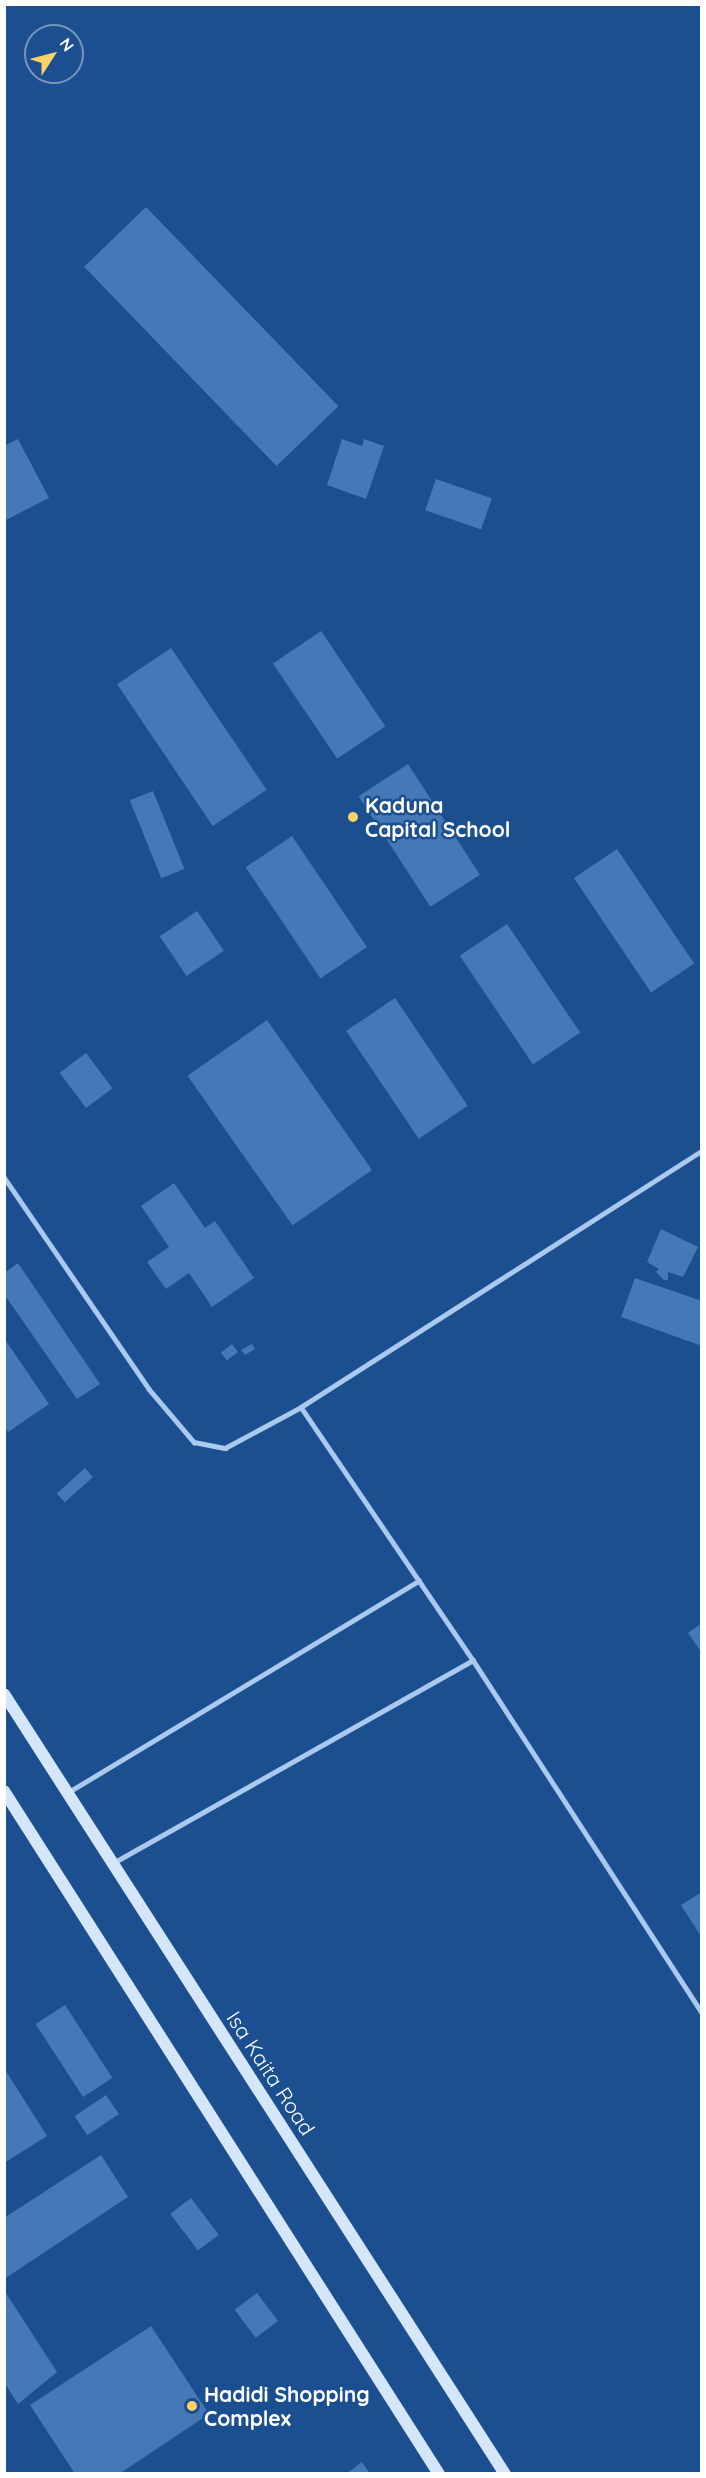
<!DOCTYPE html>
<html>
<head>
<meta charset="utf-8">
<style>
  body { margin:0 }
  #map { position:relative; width:706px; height:2478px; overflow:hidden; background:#1b4f8f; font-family:Quicksand,sans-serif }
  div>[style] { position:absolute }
  .building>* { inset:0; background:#4478b7; transform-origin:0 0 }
  .lane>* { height:4.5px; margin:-2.25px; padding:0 2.25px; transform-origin:2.25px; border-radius:2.25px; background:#a9c9ee }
  .secondary>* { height:12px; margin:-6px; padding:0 6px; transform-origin:6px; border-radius:6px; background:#d6e6fa }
  .dots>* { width:16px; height:16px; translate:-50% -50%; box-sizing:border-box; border:3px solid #1b4f8f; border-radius:50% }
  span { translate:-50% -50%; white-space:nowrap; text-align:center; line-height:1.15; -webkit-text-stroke:5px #1b4f8f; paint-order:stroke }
  .poi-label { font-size:21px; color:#fff; font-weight:700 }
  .left { translate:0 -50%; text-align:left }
  .street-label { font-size:21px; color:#fff }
  .frame { position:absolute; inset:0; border:6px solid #fff; pointer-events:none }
  .north { position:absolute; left:24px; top:24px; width:60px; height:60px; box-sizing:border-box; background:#1b4f8f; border:2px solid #7695bc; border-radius:50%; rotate:54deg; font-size:16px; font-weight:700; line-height:24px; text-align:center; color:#fff }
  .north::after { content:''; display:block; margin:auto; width:21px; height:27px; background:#ffd166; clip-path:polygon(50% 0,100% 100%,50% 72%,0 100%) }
</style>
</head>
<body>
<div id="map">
  <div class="building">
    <div style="left:146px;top:207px;width:277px;height:86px;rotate:46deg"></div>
    <div style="clip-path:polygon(18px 439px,49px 498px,4px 521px,4px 446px)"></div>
    <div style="clip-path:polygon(342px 439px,362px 446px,364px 439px,384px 446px,366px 499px,327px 485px)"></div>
    <div style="left:436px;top:479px;width:59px;height:33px;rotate:19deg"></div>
    <div style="left:321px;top:631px;width:115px;height:58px;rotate:56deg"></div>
    <div style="left:171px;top:648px;width:171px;height:65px;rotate:56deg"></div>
    <div style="left:408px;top:764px;width:132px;height:59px;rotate:57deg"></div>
    <div style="left:153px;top:791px;width:84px;height:25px;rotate:68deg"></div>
    <div style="left:292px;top:836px;width:134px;height:56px;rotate:56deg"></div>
    <div style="left:617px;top:849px;width:138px;height:52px;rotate:56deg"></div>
    <div style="left:197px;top:911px;width:48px;height:45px;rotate:56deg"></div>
    <div style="left:507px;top:924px;width:131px;height:57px;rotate:56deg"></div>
    <div style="left:395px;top:998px;width:130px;height:59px;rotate:56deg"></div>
    <div style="left:267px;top:1020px;width:183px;height:97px;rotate:55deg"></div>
    <div style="left:86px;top:1053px;width:44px;height:33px;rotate:53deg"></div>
    <div style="clip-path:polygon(174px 1183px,205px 1228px,215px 1221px,254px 1278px,212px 1307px,189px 1273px,166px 1289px,147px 1262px,169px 1247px,141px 1206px)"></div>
    <div style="clip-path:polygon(661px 1229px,698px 1247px,683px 1277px,668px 1272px,668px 1280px,664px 1280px,656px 1272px,659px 1269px,647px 1262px)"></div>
    <div style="clip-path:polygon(18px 1263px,100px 1384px,77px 1399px,4px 1294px,4px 1273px)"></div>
    <div style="clip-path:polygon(635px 1278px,702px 1301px,702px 1346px,621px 1317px)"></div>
    <div style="clip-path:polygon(4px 1338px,49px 1404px,8px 1432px,4px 1426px)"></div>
    <div style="left:232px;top:1344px;width:10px;height:14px;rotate:53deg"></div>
    <div style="clip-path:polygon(252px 1344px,255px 1349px,245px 1355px,241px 1350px)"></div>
    <div style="left:85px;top:1468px;width:12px;height:38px;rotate:48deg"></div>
    <div style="clip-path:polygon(702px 1623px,702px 1653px,688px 1633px)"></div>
    <div style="clip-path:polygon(702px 1892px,702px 1938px,681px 1905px)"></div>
    <div style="left:65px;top:2005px;width:87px;height:35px;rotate:57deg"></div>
    <div style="clip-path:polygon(4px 2068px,47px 2136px,4px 2163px)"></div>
    <div style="left:106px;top:2095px;width:23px;height:38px;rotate:56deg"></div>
    <div style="clip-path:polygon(101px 2155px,128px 2197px,4px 2279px,4px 2218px)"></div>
    <div style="left:191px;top:2198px;width:46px;height:26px;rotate:53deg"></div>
    <div style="clip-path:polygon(4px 2290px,57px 2372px,18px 2404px,4px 2382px)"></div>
    <div style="left:257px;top:2293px;width:35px;height:28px;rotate:53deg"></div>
    <div style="clip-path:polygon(151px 2326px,209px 2414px,119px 2474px,75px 2474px,30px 2405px)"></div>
    <div style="clip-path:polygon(362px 2462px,370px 2474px,346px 2474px)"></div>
  </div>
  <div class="lane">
    <div style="left:4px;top:1177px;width:257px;rotate:55.6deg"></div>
    <div style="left:149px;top:1389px;width:70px;rotate:49.7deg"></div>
    <div style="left:194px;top:1442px;width:32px;rotate:11deg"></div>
    <div style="left:225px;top:1448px;width:86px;rotate:-28.3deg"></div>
    <div style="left:301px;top:1407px;width:476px;rotate:-32.6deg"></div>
    <div style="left:301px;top:1407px;width:306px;rotate:55.8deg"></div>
    <div style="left:473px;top:1660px;width:420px;rotate:57deg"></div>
    <div style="left:67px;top:1793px;width:411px;rotate:-31.1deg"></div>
    <div style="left:113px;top:1863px;width:413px;rotate:-29.4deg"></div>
  </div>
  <div class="secondary">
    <div style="left:4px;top:1694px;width:927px;rotate:57.29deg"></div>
    <div style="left:4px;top:1791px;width:810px;rotate:57.51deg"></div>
  </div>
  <div class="dots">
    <div style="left:353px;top:817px;background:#ffd166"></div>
    <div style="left:192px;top:2406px;background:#ffd166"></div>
  </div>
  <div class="poi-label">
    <span class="left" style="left:365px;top:817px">Kaduna<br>Capital School</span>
    <span class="left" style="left:204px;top:2406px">Hadidi Shopping<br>Complex</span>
  </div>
  <div class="street-label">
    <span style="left:271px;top:2073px;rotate:57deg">Isa Kaita Road</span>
  </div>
  <div class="frame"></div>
  <div class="north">N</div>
</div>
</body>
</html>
